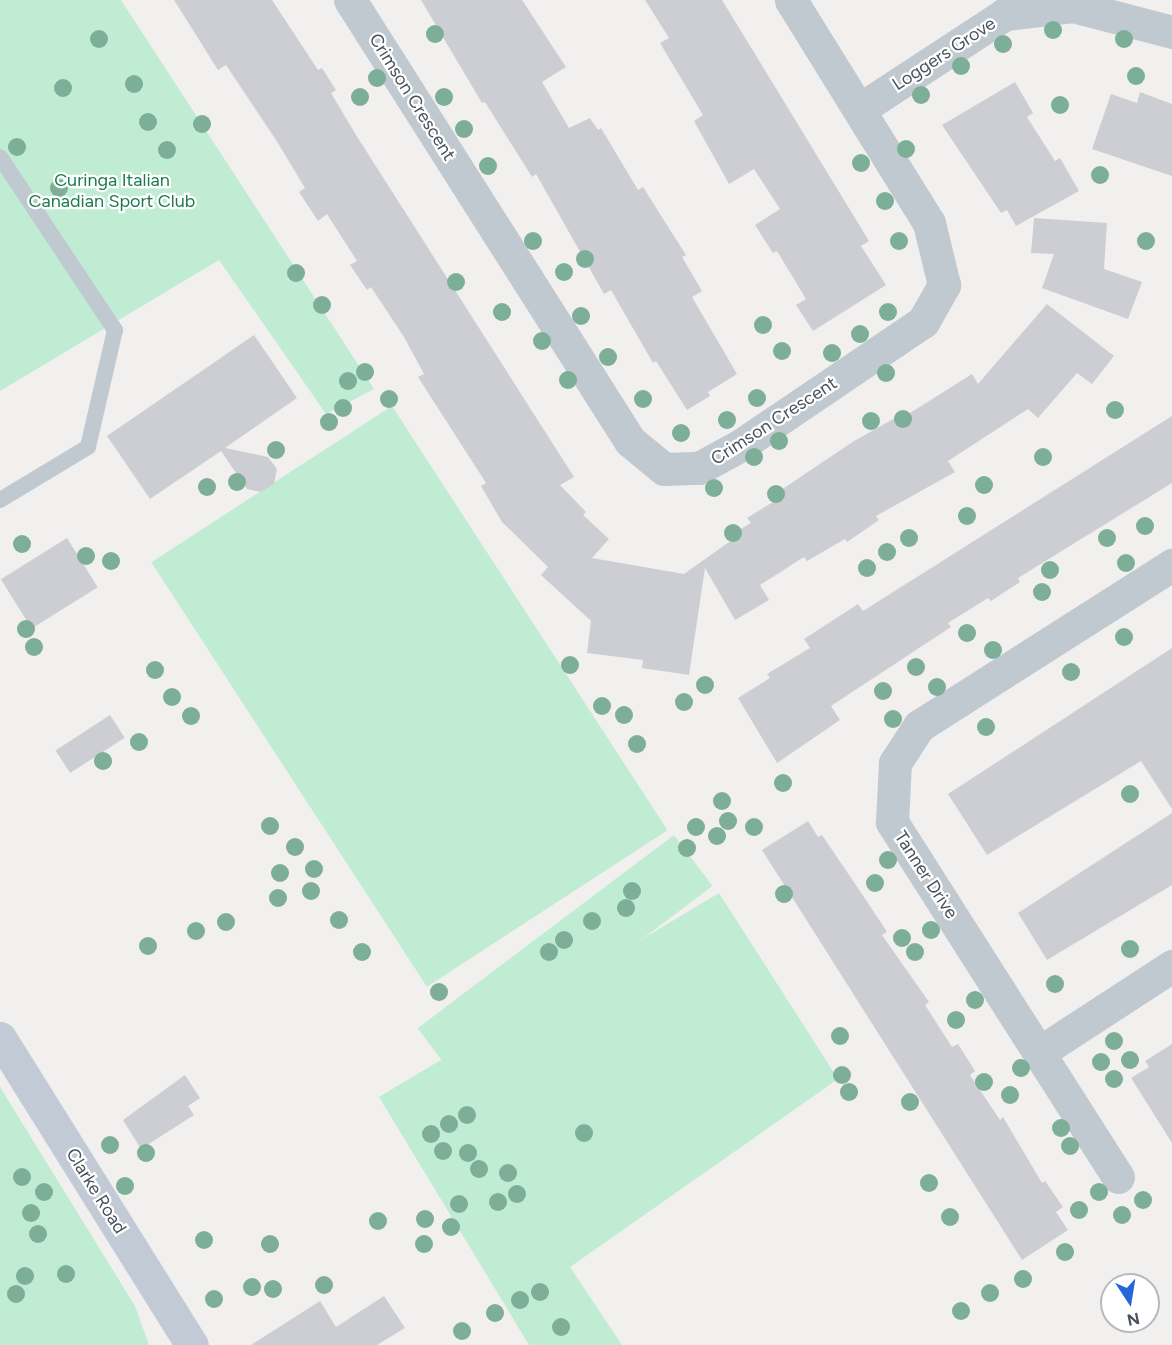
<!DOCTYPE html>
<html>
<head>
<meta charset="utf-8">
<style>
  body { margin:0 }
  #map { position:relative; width:1172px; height:1345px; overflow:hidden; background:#f2efef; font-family:Figtree,sans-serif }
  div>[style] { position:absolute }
  .green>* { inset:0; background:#c1ecd4; transform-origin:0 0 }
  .building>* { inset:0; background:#ccced4; transform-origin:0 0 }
  .service>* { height:16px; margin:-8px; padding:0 8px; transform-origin:8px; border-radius:8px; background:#c1c9d0 }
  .minor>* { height:33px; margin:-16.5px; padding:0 16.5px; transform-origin:16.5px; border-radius:16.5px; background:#c1c9d0 }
  .secondary>* { height:33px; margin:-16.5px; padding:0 16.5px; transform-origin:16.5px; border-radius:16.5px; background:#c1cad5 }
  .trees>* { width:18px; height:18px; margin:-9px; border-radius:50%; background:#7dae98 }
  span { translate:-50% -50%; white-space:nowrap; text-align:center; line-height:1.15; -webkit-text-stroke:4.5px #fff; paint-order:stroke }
  .street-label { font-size:18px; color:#48515c }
  .park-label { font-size:18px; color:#1d7950 }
  .north { position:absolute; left:1100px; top:1273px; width:60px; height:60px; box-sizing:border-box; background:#fff; border:2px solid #b6b9be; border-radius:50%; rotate:168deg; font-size:16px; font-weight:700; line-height:24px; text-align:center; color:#48515c }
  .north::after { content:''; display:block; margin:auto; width:21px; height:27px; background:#2468d7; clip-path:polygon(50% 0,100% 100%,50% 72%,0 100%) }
</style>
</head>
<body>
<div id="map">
  <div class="green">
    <div style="clip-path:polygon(0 0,121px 0,374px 389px,326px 414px,219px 260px,0 391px)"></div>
    <div style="left:392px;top:406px;width:506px;height:287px;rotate:57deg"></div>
    <div style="left:674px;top:835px;width:64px;height:321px;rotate:53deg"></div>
    <div style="clip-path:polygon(719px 893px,838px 1079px,570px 1267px,622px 1345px,529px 1345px,379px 1097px)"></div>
    <div style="clip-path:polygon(0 1087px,135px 1306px,149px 1345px,0 1345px)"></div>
  </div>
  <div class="building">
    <div style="clip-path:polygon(174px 0,272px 0,318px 70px,322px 68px,336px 90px,331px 93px,356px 135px,574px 477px,560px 485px,586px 512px,583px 515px,609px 539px,592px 558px,684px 574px,739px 535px,737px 531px,751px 523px,747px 518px,784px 495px,781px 490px,854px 441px,897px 417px,899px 420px,972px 374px,978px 384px,1047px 304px,1114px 356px,1092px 384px,1077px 373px,1038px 418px,1028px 409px,948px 461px,955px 472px,876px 516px,879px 520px,847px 542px,845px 539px,807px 561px,804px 557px,760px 585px,769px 600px,735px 620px,705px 568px,689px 675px,642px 668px,643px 660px,587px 653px,591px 621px,541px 575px,548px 567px,502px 522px,481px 486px,486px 483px,418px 377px,424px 374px,404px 337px,371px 287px,367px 290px,350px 265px,357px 261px,327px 214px,318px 221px,299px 192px,305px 188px,276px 140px,226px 65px,218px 70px)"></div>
    <div style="clip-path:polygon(421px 0,522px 0,566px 67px,542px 82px,569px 128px,590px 118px,598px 130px,601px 128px,638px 190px,643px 187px,686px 255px,682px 257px,702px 291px,692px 297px,737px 374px,708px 392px,710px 396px,687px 410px,656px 361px,653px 363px,611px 290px,604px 294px,536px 174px,532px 177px,485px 102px,482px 103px)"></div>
    <div style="clip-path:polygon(645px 0,722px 0,869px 241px,861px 246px,886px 285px,813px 331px,796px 305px,806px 299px,777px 251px,773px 253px,755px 225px,780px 209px,754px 169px,729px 184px,694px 121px,703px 115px,660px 43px,669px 38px)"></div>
    <div style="clip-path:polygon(1015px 82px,1033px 113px,1027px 117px,1055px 161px,1060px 158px,1079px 191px,1016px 226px,1007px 210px,1001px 213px,942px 125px)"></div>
    <div style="clip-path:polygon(1140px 92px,1172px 104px,1172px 176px,1092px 149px,1111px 94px,1137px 103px)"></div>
    <div style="clip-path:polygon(1034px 218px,1107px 223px,1104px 269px,1142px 282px,1128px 319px,1042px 288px,1054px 254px,1031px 253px)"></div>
    <div style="clip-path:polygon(254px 335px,297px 398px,225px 448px,268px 457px,277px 469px,274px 484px,261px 492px,247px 489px,221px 451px,150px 499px,107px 436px)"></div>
    <div style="clip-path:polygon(1172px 416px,1172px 483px,1018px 578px,1020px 582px,991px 601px,988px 598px,948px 623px,951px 627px,831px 706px,840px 720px,777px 763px,738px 698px,770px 678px,767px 674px,810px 648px,804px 639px,858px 604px,863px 611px)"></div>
    <div style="left:67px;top:538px;width:58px;height:78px;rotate:58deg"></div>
    <div style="clip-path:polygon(1172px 648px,1172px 809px,1141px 761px,987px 855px,948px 794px)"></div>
    <div style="left:110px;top:715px;width:27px;height:65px;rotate:57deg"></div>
    <div style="clip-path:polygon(1172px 813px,1172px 885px,1047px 960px,1018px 913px)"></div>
    <div style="clip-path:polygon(808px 821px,818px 837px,822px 835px,868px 903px,887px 932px,882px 935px,929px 1002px,925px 1005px,952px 1047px,958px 1044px,975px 1071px,970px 1075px,1000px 1120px,1003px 1117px,1042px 1183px,1045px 1181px,1063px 1207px,1056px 1212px,1068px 1230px,1022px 1260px,762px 850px)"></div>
    <div style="clip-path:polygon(1172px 1044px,1172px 1143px,1131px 1078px,1149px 1067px,1145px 1061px)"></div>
    <div style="clip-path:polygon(185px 1075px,200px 1098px,188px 1106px,194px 1115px,141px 1149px,123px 1120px)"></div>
    <div style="clip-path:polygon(384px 1296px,405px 1328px,377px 1345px,251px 1345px,320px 1301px,336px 1327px)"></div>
  </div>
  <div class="service">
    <div style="left:0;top:157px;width:208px;rotate:56.4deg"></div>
    <div style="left:115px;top:330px;width:120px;rotate:103deg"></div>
    <div style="left:88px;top:447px;width:103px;rotate:148.9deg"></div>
  </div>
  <div class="minor">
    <div style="left:350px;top:0;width:522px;rotate:57.59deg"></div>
    <div style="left:630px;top:441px;width:44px;rotate:39.5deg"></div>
    <div style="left:664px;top:469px;width:35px;rotate:-2deg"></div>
    <div style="left:699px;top:468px;width:48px;rotate:-28.7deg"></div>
    <div style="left:741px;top:445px;width:220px;rotate:-34.1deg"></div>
    <div style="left:923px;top:322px;width:43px;rotate:-60.4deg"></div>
    <div style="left:944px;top:285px;width:64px;rotate:-103.6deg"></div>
    <div style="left:929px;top:223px;width:262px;rotate:-121.8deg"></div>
    <div style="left:860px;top:109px;width:173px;rotate:-33.2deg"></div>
    <div style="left:1005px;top:14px;width:68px;rotate:-6.7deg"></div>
    <div style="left:1073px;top:6px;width:102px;rotate:14.7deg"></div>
    <div style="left:1040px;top:1052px;width:158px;rotate:-33.1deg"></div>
    <div style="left:1118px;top:1177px;width:421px;rotate:-122.5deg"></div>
    <div style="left:892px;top:822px;width:59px;rotate:-87.1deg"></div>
    <div style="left:895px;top:763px;width:44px;rotate:-57deg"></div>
    <div style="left:919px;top:726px;width:300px;rotate:-32.5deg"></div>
  </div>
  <div class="secondary">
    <div style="left:0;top:1038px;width:362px;rotate:58deg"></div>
  </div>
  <div class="trees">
    <div style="left:1053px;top:30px"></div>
    <div style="left:435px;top:34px"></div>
    <div style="left:99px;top:39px"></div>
    <div style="left:1124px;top:39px"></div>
    <div style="left:1003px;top:44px"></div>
    <div style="left:961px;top:66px"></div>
    <div style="left:1136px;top:76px"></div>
    <div style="left:377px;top:78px"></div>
    <div style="left:134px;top:84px"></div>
    <div style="left:63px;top:88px"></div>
    <div style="left:921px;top:95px"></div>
    <div style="left:360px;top:97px"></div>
    <div style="left:444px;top:97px"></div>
    <div style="left:1060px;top:105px"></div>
    <div style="left:148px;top:122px"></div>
    <div style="left:202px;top:124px"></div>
    <div style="left:464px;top:129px"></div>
    <div style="left:17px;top:147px"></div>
    <div style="left:906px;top:149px"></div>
    <div style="left:167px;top:150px"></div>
    <div style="left:861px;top:163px"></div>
    <div style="left:488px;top:166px"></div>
    <div style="left:1100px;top:175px"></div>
    <div style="left:59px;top:188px"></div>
    <div style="left:885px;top:201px"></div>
    <div style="left:533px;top:241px"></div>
    <div style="left:899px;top:241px"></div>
    <div style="left:1146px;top:241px"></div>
    <div style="left:585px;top:259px"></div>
    <div style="left:564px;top:272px"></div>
    <div style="left:296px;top:273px"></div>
    <div style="left:456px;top:282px"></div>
    <div style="left:322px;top:305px"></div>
    <div style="left:502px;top:312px"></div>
    <div style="left:888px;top:312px"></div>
    <div style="left:581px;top:316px"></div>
    <div style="left:763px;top:325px"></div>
    <div style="left:860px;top:334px"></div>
    <div style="left:542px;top:341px"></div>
    <div style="left:782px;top:351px"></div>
    <div style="left:832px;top:353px"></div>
    <div style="left:608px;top:357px"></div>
    <div style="left:365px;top:372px"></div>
    <div style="left:886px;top:373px"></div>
    <div style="left:568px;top:380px"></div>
    <div style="left:348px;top:381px"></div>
    <div style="left:757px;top:398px"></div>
    <div style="left:389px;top:399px"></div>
    <div style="left:643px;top:399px"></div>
    <div style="left:343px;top:408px"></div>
    <div style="left:1115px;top:410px"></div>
    <div style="left:903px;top:419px"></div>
    <div style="left:727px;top:420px"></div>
    <div style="left:871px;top:421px"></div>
    <div style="left:329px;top:422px"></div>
    <div style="left:681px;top:433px"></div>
    <div style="left:779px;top:441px"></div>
    <div style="left:276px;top:450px"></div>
    <div style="left:754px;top:457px"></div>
    <div style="left:1043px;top:457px"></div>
    <div style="left:237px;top:482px"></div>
    <div style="left:984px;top:485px"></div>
    <div style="left:207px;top:487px"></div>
    <div style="left:714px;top:488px"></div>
    <div style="left:776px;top:494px"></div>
    <div style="left:967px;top:516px"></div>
    <div style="left:1145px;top:526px"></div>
    <div style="left:733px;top:533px"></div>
    <div style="left:909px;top:538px"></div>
    <div style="left:1107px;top:538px"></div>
    <div style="left:22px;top:544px"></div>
    <div style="left:887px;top:552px"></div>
    <div style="left:86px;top:556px"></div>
    <div style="left:111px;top:561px"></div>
    <div style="left:1126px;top:563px"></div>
    <div style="left:867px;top:568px"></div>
    <div style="left:1050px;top:570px"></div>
    <div style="left:1042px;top:592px"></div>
    <div style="left:26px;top:629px"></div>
    <div style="left:967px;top:633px"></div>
    <div style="left:1124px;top:637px"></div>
    <div style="left:34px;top:647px"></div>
    <div style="left:993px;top:650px"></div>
    <div style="left:570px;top:665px"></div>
    <div style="left:916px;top:667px"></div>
    <div style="left:155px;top:670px"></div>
    <div style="left:1071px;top:672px"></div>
    <div style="left:705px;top:685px"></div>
    <div style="left:937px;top:687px"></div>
    <div style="left:883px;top:691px"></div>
    <div style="left:172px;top:697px"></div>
    <div style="left:684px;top:702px"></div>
    <div style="left:602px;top:706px"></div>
    <div style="left:624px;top:715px"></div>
    <div style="left:191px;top:716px"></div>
    <div style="left:893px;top:719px"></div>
    <div style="left:986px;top:727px"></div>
    <div style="left:139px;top:742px"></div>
    <div style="left:637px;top:744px"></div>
    <div style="left:103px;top:761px"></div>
    <div style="left:783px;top:783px"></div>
    <div style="left:1130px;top:794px"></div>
    <div style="left:722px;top:801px"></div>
    <div style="left:728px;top:821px"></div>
    <div style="left:270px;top:826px"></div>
    <div style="left:696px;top:827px"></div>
    <div style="left:754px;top:827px"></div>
    <div style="left:717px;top:836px"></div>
    <div style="left:295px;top:847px"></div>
    <div style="left:687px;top:848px"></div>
    <div style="left:888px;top:860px"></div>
    <div style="left:314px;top:869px"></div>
    <div style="left:280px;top:873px"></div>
    <div style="left:875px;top:883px"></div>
    <div style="left:311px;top:891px"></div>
    <div style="left:632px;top:891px"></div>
    <div style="left:784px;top:894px"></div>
    <div style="left:278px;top:898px"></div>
    <div style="left:626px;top:908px"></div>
    <div style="left:339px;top:920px"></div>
    <div style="left:592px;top:921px"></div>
    <div style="left:226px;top:922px"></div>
    <div style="left:931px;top:930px"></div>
    <div style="left:196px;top:931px"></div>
    <div style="left:902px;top:938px"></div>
    <div style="left:564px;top:940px"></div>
    <div style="left:148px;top:946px"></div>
    <div style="left:1130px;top:949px"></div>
    <div style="left:362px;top:952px"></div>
    <div style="left:549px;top:952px"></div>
    <div style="left:915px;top:952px"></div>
    <div style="left:1055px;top:984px"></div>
    <div style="left:439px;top:992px"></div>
    <div style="left:975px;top:1000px"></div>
    <div style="left:956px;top:1020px"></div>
    <div style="left:840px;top:1036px"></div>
    <div style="left:1114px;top:1041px"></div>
    <div style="left:1130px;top:1060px"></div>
    <div style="left:1101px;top:1062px"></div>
    <div style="left:1021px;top:1068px"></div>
    <div style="left:842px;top:1075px"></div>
    <div style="left:1114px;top:1079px"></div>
    <div style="left:984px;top:1082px"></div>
    <div style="left:849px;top:1092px"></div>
    <div style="left:1010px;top:1095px"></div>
    <div style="left:910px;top:1102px"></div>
    <div style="left:467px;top:1115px"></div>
    <div style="left:449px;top:1124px"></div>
    <div style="left:1061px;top:1128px"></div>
    <div style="left:584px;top:1133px"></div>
    <div style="left:431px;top:1134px"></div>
    <div style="left:110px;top:1145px"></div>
    <div style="left:1070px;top:1146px"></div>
    <div style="left:443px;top:1151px"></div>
    <div style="left:146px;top:1153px"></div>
    <div style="left:468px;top:1153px"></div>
    <div style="left:479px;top:1169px"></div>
    <div style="left:508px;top:1173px"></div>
    <div style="left:22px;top:1177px"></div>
    <div style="left:929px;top:1183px"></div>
    <div style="left:125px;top:1186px"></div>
    <div style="left:44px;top:1192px"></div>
    <div style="left:1099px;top:1192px"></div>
    <div style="left:517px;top:1194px"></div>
    <div style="left:1143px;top:1200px"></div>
    <div style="left:498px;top:1202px"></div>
    <div style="left:459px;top:1204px"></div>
    <div style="left:1079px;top:1210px"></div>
    <div style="left:31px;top:1213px"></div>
    <div style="left:1122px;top:1215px"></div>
    <div style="left:950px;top:1217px"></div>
    <div style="left:425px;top:1219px"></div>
    <div style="left:378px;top:1221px"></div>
    <div style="left:451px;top:1227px"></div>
    <div style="left:38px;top:1234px"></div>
    <div style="left:204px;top:1240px"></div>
    <div style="left:270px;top:1244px"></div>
    <div style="left:424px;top:1244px"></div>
    <div style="left:1065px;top:1252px"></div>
    <div style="left:66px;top:1274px"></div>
    <div style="left:25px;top:1276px"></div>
    <div style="left:1023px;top:1279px"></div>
    <div style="left:324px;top:1285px"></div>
    <div style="left:252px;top:1287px"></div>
    <div style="left:273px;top:1289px"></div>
    <div style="left:540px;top:1292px"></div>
    <div style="left:990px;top:1293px"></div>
    <div style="left:16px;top:1294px"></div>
    <div style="left:214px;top:1299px"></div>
    <div style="left:520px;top:1300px"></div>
    <div style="left:961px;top:1311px"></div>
    <div style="left:495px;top:1313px"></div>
    <div style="left:561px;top:1327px"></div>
    <div style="left:462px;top:1331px"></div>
  </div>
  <div class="street-label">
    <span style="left:944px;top:54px;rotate:-33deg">Loggers Grove</span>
    <span style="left:412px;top:97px;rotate:58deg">Crimson Crescent</span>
    <span style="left:774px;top:421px;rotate:-33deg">Crimson Crescent</span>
    <span style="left:926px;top:875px;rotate:57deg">Tanner Drive</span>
    <span style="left:96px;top:1191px;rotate:58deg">Clarke Road</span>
  </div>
  <div class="park-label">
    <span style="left:112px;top:191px">Curinga Italian<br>Canadian Sport Club</span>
  </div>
  <div class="north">N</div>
</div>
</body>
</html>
